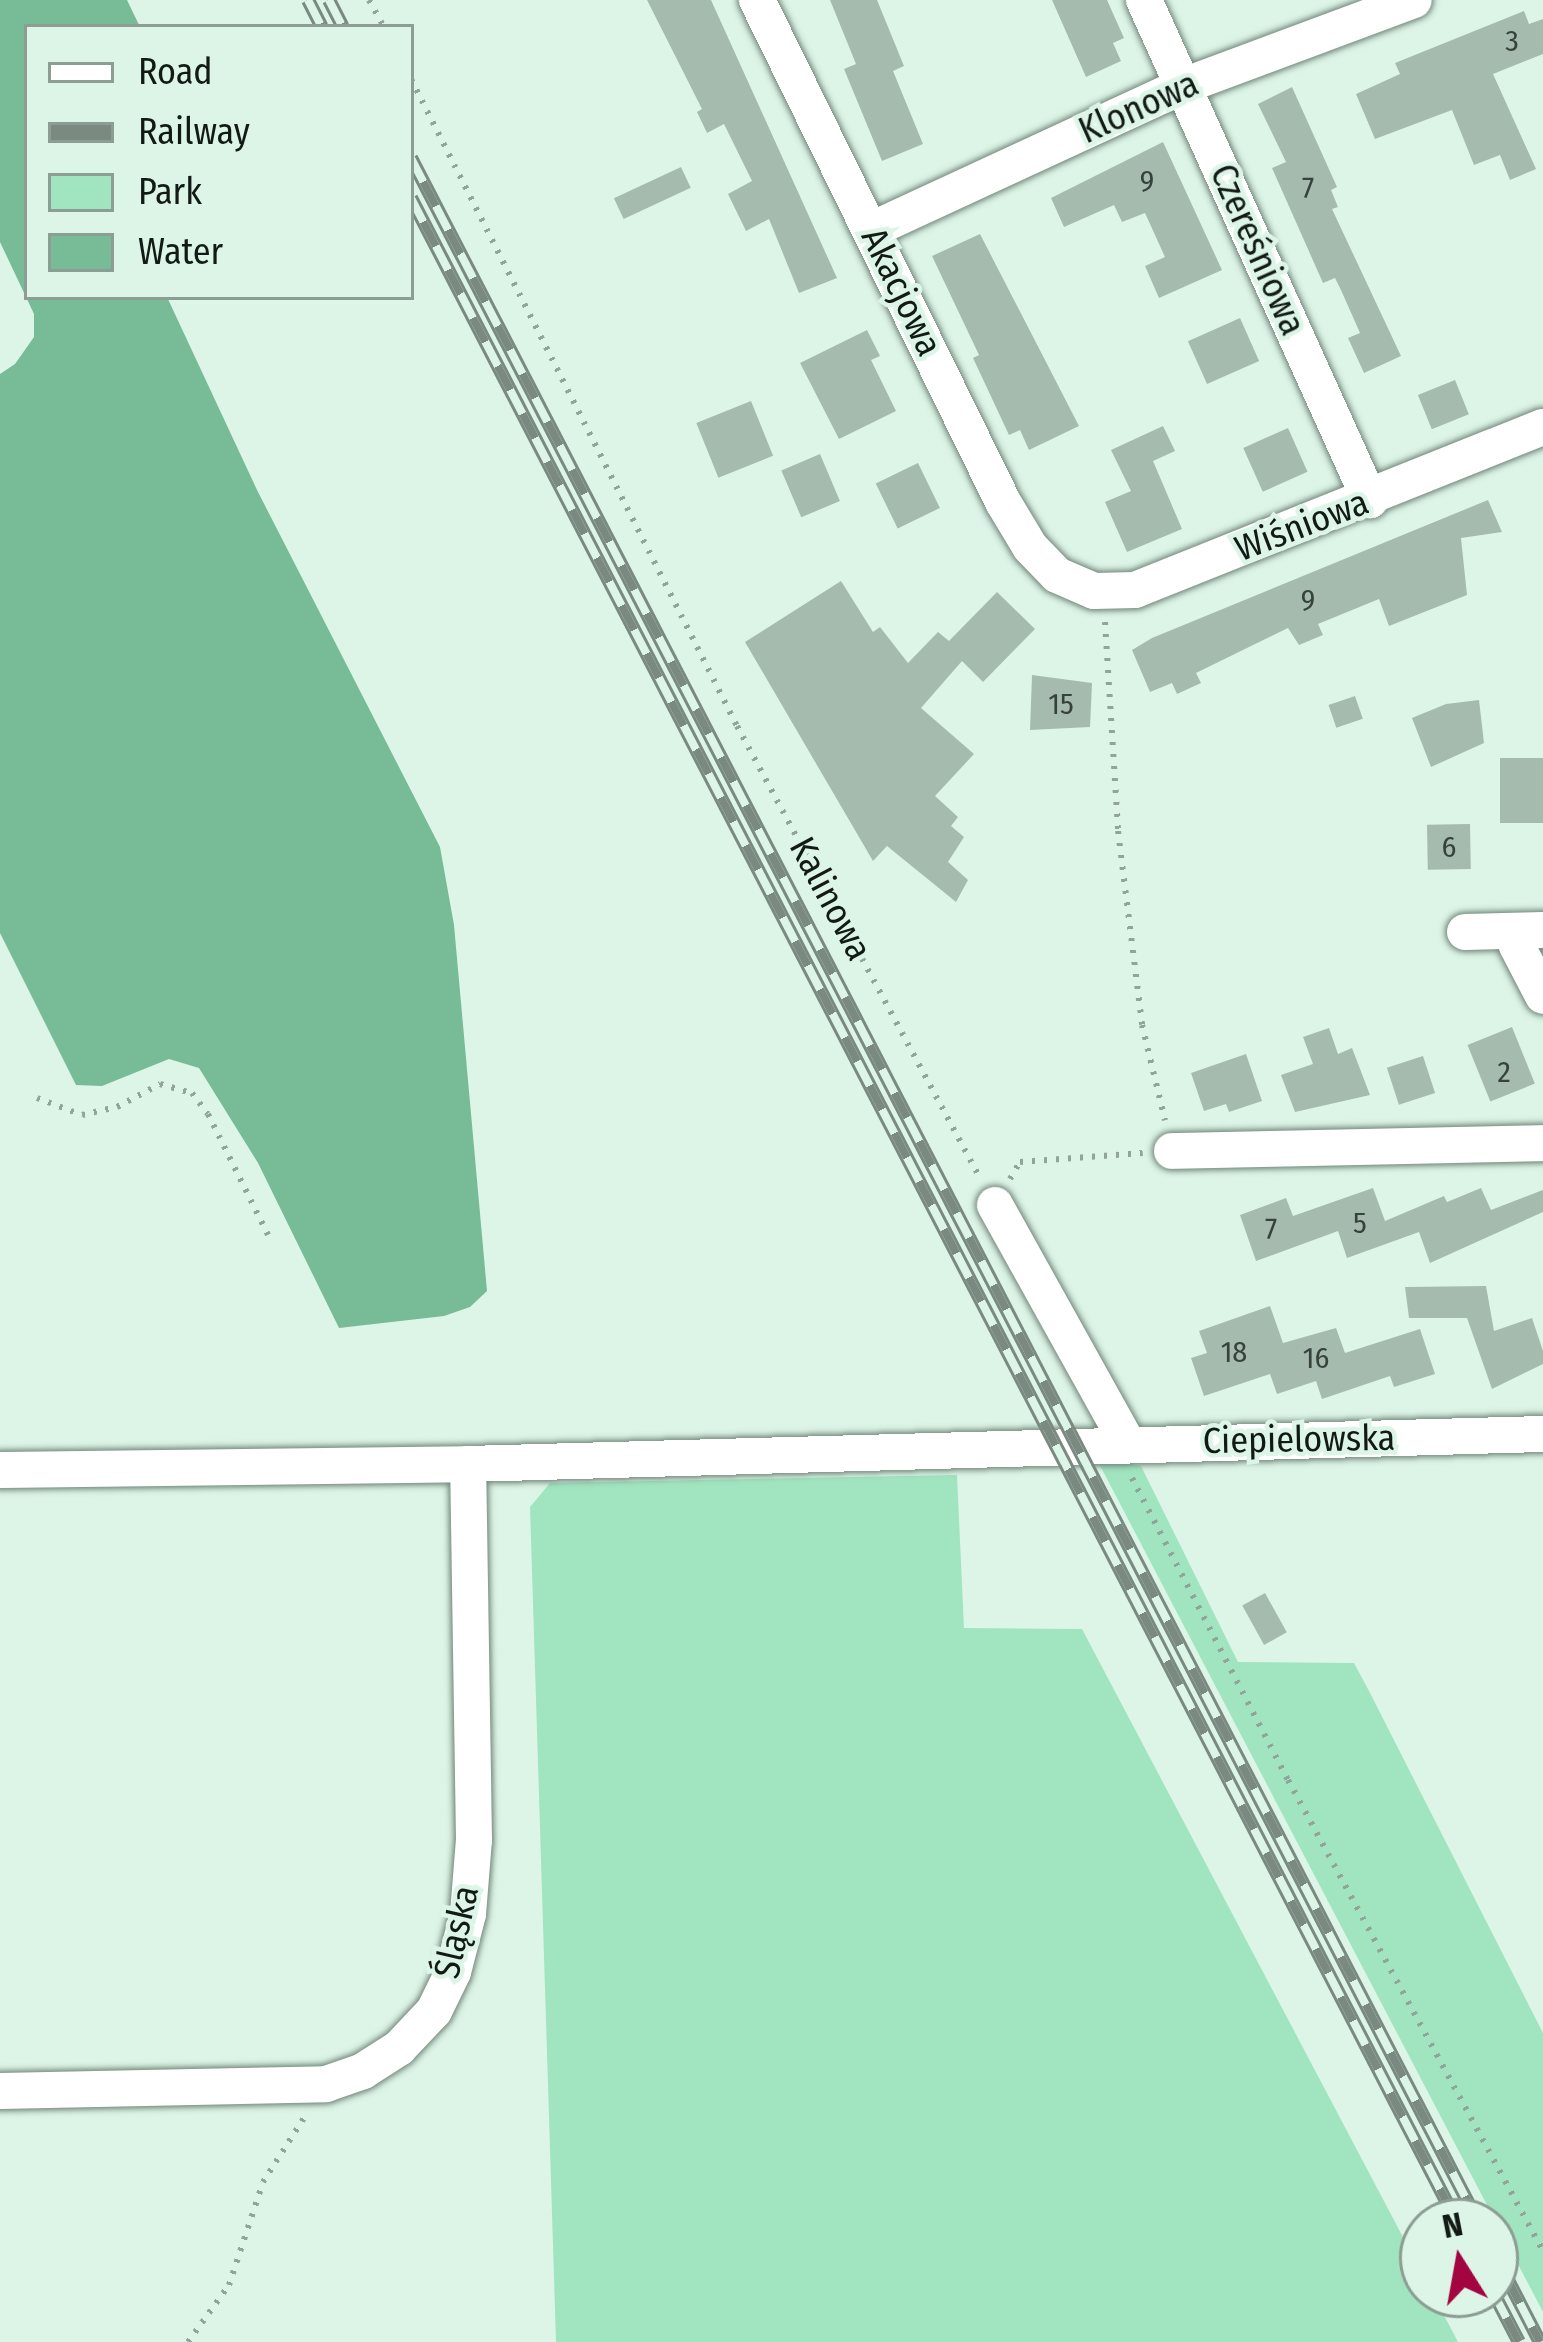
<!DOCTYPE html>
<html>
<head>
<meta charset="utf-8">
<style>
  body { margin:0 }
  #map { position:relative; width:1543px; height:2342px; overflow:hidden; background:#ddf5e7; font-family:"Fira Sans Condensed",sans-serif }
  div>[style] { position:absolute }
  .green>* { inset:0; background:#a1e5c0 }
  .water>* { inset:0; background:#77bb97 }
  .building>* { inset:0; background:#a5bbae; transform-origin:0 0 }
  .path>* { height:6px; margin-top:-3px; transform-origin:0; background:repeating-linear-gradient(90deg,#92a499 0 3px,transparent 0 12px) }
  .roads { filter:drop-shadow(0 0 3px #71867a) drop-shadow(0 0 3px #71867a) }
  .minor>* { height:36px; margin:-18px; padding:0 18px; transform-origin:18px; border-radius:18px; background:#fff }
  .rail>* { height:14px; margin-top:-7px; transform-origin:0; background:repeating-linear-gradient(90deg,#ddf5e7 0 27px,#7a8a81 0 54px); box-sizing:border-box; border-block:3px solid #7a8a81 }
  span { translate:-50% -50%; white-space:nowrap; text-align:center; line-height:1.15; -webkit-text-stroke:9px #ddf5e7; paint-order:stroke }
  .number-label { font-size:30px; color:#37423c }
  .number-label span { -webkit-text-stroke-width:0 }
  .street-label { font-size:36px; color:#121a16 }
  .legend { position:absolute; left:24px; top:24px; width:390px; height:276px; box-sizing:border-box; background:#ddf5e7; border:3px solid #8c9d93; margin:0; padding:15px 21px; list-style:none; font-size:36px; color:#121a16 }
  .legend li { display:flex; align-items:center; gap:24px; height:60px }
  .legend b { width:60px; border:3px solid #8c9d93 }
  .north { position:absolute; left:1399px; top:2198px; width:120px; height:120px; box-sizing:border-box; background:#ddf5e7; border:3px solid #8c9d93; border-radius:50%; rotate:349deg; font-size:33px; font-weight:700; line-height:48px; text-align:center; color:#121a16 }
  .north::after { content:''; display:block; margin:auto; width:42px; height:54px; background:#a2053f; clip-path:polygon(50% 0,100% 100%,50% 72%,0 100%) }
</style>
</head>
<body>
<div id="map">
  <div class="green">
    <div style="clip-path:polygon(1095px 1456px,1141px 1466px,1238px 1662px,1354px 1663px,1369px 1691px,1543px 2033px,1543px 2312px)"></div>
    <div style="clip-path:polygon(957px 1475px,964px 1628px,1082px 1629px,1423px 2275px,1423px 2294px,1433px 2294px,1458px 2342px,556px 2342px,530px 1507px,550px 1483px)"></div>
  </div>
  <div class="water">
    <div style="clip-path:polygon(0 0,127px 0,140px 27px,27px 27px,27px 297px,167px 297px,258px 492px,440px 847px,454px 925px,487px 1291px,470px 1307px,444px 1316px,339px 1328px,258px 1163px,199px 1068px,169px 1059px,102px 1086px,76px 1085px,0 933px,0 374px,15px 364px,34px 337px,34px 314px,0 242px)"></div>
  </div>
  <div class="building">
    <div style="clip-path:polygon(647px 0,711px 0,837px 278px,799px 293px,769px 219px,746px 231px,728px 194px,752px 181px,724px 124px,707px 133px,697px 112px,702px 109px)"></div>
    <div style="clip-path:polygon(830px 0,877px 0,904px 66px,893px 71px,923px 144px,882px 161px,844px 69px,856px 64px)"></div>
    <div style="clip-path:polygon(1052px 0,1107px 0,1124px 38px,1113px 43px,1121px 61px,1086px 77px)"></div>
    <div style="clip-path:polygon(1524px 11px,1529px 24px,1543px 19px,1543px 54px,1493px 74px,1536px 169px,1510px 180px,1500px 155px,1474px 165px,1452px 110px,1375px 139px,1356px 94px,1400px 74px,1395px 63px)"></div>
    <div style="clip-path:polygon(1292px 87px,1337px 187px,1331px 190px,1338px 207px,1332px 209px,1401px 356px,1364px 373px,1348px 338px,1360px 333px,1341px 290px,1335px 278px,1323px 283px,1272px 168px,1286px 162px,1258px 104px)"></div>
    <div style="clip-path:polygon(1163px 142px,1222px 270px,1159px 298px,1145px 266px,1165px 257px,1145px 213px,1122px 222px,1114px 205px,1064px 227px,1051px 198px)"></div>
    <div style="left:681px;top:167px;width:23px;height:74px;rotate:65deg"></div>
    <div style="clip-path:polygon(980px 234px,1079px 426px,1029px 450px,1020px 430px,1009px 435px,973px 358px,979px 355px,932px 256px)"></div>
    <div style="left:1240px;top:318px;width:47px;height:57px;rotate:66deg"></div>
    <div style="clip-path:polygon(867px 330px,880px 356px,871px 360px,896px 411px,839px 439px,800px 363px)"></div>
    <div style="left:1455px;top:380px;width:37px;height:40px;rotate:68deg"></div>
    <div style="left:751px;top:401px;width:59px;height:59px;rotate:68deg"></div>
    <div style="clip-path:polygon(1163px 426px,1175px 451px,1153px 461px,1182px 529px,1127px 552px,1105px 502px,1131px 491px,1111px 450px)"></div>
    <div style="left:1288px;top:428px;width:48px;height:49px;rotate:66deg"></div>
    <div style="left:820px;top:454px;width:51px;height:42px;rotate:67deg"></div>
    <div style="left:918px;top:463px;width:50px;height:47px;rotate:64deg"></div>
    <div style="clip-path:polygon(1488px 500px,1502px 532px,1461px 538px,1467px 595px,1389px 626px,1379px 599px,1318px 624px,1323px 635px,1299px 645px,1288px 628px,1196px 673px,1201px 683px,1177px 694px,1172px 683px,1150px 692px,1132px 650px,1152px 638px)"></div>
    <div style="clip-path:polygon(841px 581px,873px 632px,880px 627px,908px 663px,938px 632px,949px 641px,997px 592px,1035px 629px,983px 682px,962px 661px,921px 708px,974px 754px,935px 796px,958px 817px,951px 826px,964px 837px,948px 862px,968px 880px,956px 902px,887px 846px,873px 861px,745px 642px)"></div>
    <div style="clip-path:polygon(1032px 675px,1092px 683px,1090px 727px,1030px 730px)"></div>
    <div style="left:1355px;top:696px;width:24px;height:28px;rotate:71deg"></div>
    <div style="clip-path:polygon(1479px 700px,1484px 743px,1431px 767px,1412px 718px,1446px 704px)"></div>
    <div style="left:1543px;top:758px;width:65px;height:43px;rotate:90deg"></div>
    <div style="left:1470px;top:824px;width:45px;height:43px;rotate:89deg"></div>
    <div style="left:1512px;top:1027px;width:61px;height:48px;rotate:68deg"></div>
    <div style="clip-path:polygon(1329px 1028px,1338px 1054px,1352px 1048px,1370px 1095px,1295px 1112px,1281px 1075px,1313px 1064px,1303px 1037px)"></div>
    <div style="clip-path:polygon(1246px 1054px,1262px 1101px,1229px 1112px,1226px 1104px,1204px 1111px,1191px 1073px)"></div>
    <div style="left:1423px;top:1056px;width:39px;height:38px;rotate:72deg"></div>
    <div style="clip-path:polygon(1373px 1188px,1385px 1221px,1444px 1196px,1447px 1202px,1481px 1188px,1491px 1210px,1543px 1190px,1543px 1212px,1430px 1263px,1419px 1232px,1347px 1258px,1338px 1231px,1256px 1261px,1240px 1215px,1286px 1198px,1293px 1216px)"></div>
    <div style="clip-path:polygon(1486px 1286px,1494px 1331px,1532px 1318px,1543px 1351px,1543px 1364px,1492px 1389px,1467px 1318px,1409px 1318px,1405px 1287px)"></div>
    <div style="clip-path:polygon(1270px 1306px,1283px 1343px,1336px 1328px,1345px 1353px,1420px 1329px,1435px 1374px,1394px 1387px,1390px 1376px,1322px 1399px,1316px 1381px,1277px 1394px,1270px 1374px,1204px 1396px,1191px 1358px,1207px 1353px,1199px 1331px)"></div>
    <div style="left:1265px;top:1593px;width:45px;height:26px;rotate:61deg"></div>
  </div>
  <div class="path">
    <div style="left:369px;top:0;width:31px;rotate:61deg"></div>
    <div style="left:411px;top:79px;width:724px;rotate:63.26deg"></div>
    <div style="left:737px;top:726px;width:513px;rotate:61.74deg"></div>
    <div style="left:1105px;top:622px;width:209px;rotate:86.4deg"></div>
    <div style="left:1118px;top:831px;width:195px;rotate:82.9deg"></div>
    <div style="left:1142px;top:1025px;width:98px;rotate:76.4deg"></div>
    <div style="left:37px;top:1098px;width:48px;rotate:20.7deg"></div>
    <div style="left:82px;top:1115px;width:36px;rotate:-13deg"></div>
    <div style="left:117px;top:1107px;width:49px;rotate:-28.1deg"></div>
    <div style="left:160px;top:1084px;width:33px;rotate:16deg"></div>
    <div style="left:192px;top:1093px;width:26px;rotate:53deg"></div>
    <div style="left:208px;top:1114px;width:135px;rotate:63.6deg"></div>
    <div style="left:1010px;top:1179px;width:20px;rotate:-60deg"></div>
    <div style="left:1020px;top:1162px;width:123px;rotate:-4.2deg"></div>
    <div style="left:1132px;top:1478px;width:340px;rotate:62.7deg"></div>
    <div style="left:1288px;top:1780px;width:536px;rotate:61.57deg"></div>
    <div style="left:188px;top:2342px;width:70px;rotate:-54.3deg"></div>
    <div style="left:229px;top:2285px;width:108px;rotate:-71.7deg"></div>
    <div style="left:263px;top:2182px;width:76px;rotate:-57.4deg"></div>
  </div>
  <div class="roads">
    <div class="minor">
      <div style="left:757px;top:0;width:559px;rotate:63.89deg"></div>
      <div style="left:1003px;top:502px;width:52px;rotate:59deg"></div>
      <div style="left:1030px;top:547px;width:39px;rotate:46deg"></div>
      <div style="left:1057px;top:575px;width:40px;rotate:23.4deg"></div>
      <div style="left:1094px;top:591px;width:41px;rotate:-1.4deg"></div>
      <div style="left:1135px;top:590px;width:439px;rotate:-21.8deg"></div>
      <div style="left:1144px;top:0;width:549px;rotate:65.68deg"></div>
      <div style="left:871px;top:230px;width:344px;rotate:-24.8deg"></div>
      <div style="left:1183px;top:86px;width:246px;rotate:-20.4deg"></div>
      <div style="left:1516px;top:931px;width:15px;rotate:86deg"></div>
      <div style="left:1517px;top:946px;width:56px;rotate:62.5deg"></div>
      <div style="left:1465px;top:932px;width:78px;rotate:-1.5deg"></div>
      <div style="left:1172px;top:1151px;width:371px;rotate:-1.2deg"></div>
      <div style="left:995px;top:1205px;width:274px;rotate:60.9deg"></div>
      <div style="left:0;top:1470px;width:468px;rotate:-0.7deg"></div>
      <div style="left:468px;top:1464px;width:1075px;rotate:-1.6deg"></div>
      <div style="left:0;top:2091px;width:326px;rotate:-1.2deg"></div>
      <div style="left:326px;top:2084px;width:39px;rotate:-19deg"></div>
      <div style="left:363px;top:2071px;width:43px;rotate:-32.6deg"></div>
      <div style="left:399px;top:2048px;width:51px;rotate:-46.6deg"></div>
      <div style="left:434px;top:2011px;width:43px;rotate:-64deg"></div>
      <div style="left:453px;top:1972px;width:60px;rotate:-75.5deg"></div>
      <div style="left:468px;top:1914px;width:74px;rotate:-85.4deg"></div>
      <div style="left:474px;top:1840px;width:376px;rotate:-90.9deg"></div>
    </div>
  </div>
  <div class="rail">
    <div style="left:308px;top:0;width:30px;rotate:63deg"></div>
    <div style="left:329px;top:0;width:30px;rotate:63deg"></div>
    <div style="left:411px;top:158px;width:2323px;rotate:62.66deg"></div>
    <div style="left:411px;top:198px;width:2278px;rotate:62.67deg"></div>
    <div style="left:1495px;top:2255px;width:98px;rotate:62.7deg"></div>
    <div style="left:1494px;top:2294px;width:54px;rotate:62.5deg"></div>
  </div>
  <div class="number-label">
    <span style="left:1512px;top:41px">3</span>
    <span style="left:1147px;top:181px">9</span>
    <span style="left:1308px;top:188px">7</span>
    <span style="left:1308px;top:600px">9</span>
    <span style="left:1061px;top:704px">15</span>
    <span style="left:1449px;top:847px">6</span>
    <span style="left:1504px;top:1072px">2</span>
    <span style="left:1360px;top:1223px">5</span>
    <span style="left:1271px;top:1229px">7</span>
    <span style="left:1234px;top:1352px">18</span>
    <span style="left:1316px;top:1358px">16</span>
  </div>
  <div class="street-label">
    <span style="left:1139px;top:108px;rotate:-24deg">Klonowa</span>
    <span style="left:1257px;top:250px;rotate:66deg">Czereśniowa</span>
    <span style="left:901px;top:292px;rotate:64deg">Akacjowa</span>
    <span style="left:1302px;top:526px;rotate:-21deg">Wiśniowa</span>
    <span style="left:830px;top:899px;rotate:62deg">Kalinowa</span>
    <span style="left:1299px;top:1440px;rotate:-1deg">Ciepielowska</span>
    <span style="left:457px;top:1932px;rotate:-77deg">Śląska</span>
  </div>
  <ul class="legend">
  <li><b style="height:15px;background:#fff"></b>Road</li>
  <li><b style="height:15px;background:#7a8a81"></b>Railway</li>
  <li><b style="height:33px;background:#a1e5c0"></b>Park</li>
  <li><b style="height:33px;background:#77bb97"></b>Water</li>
  </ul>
  <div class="north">N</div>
</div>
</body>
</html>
